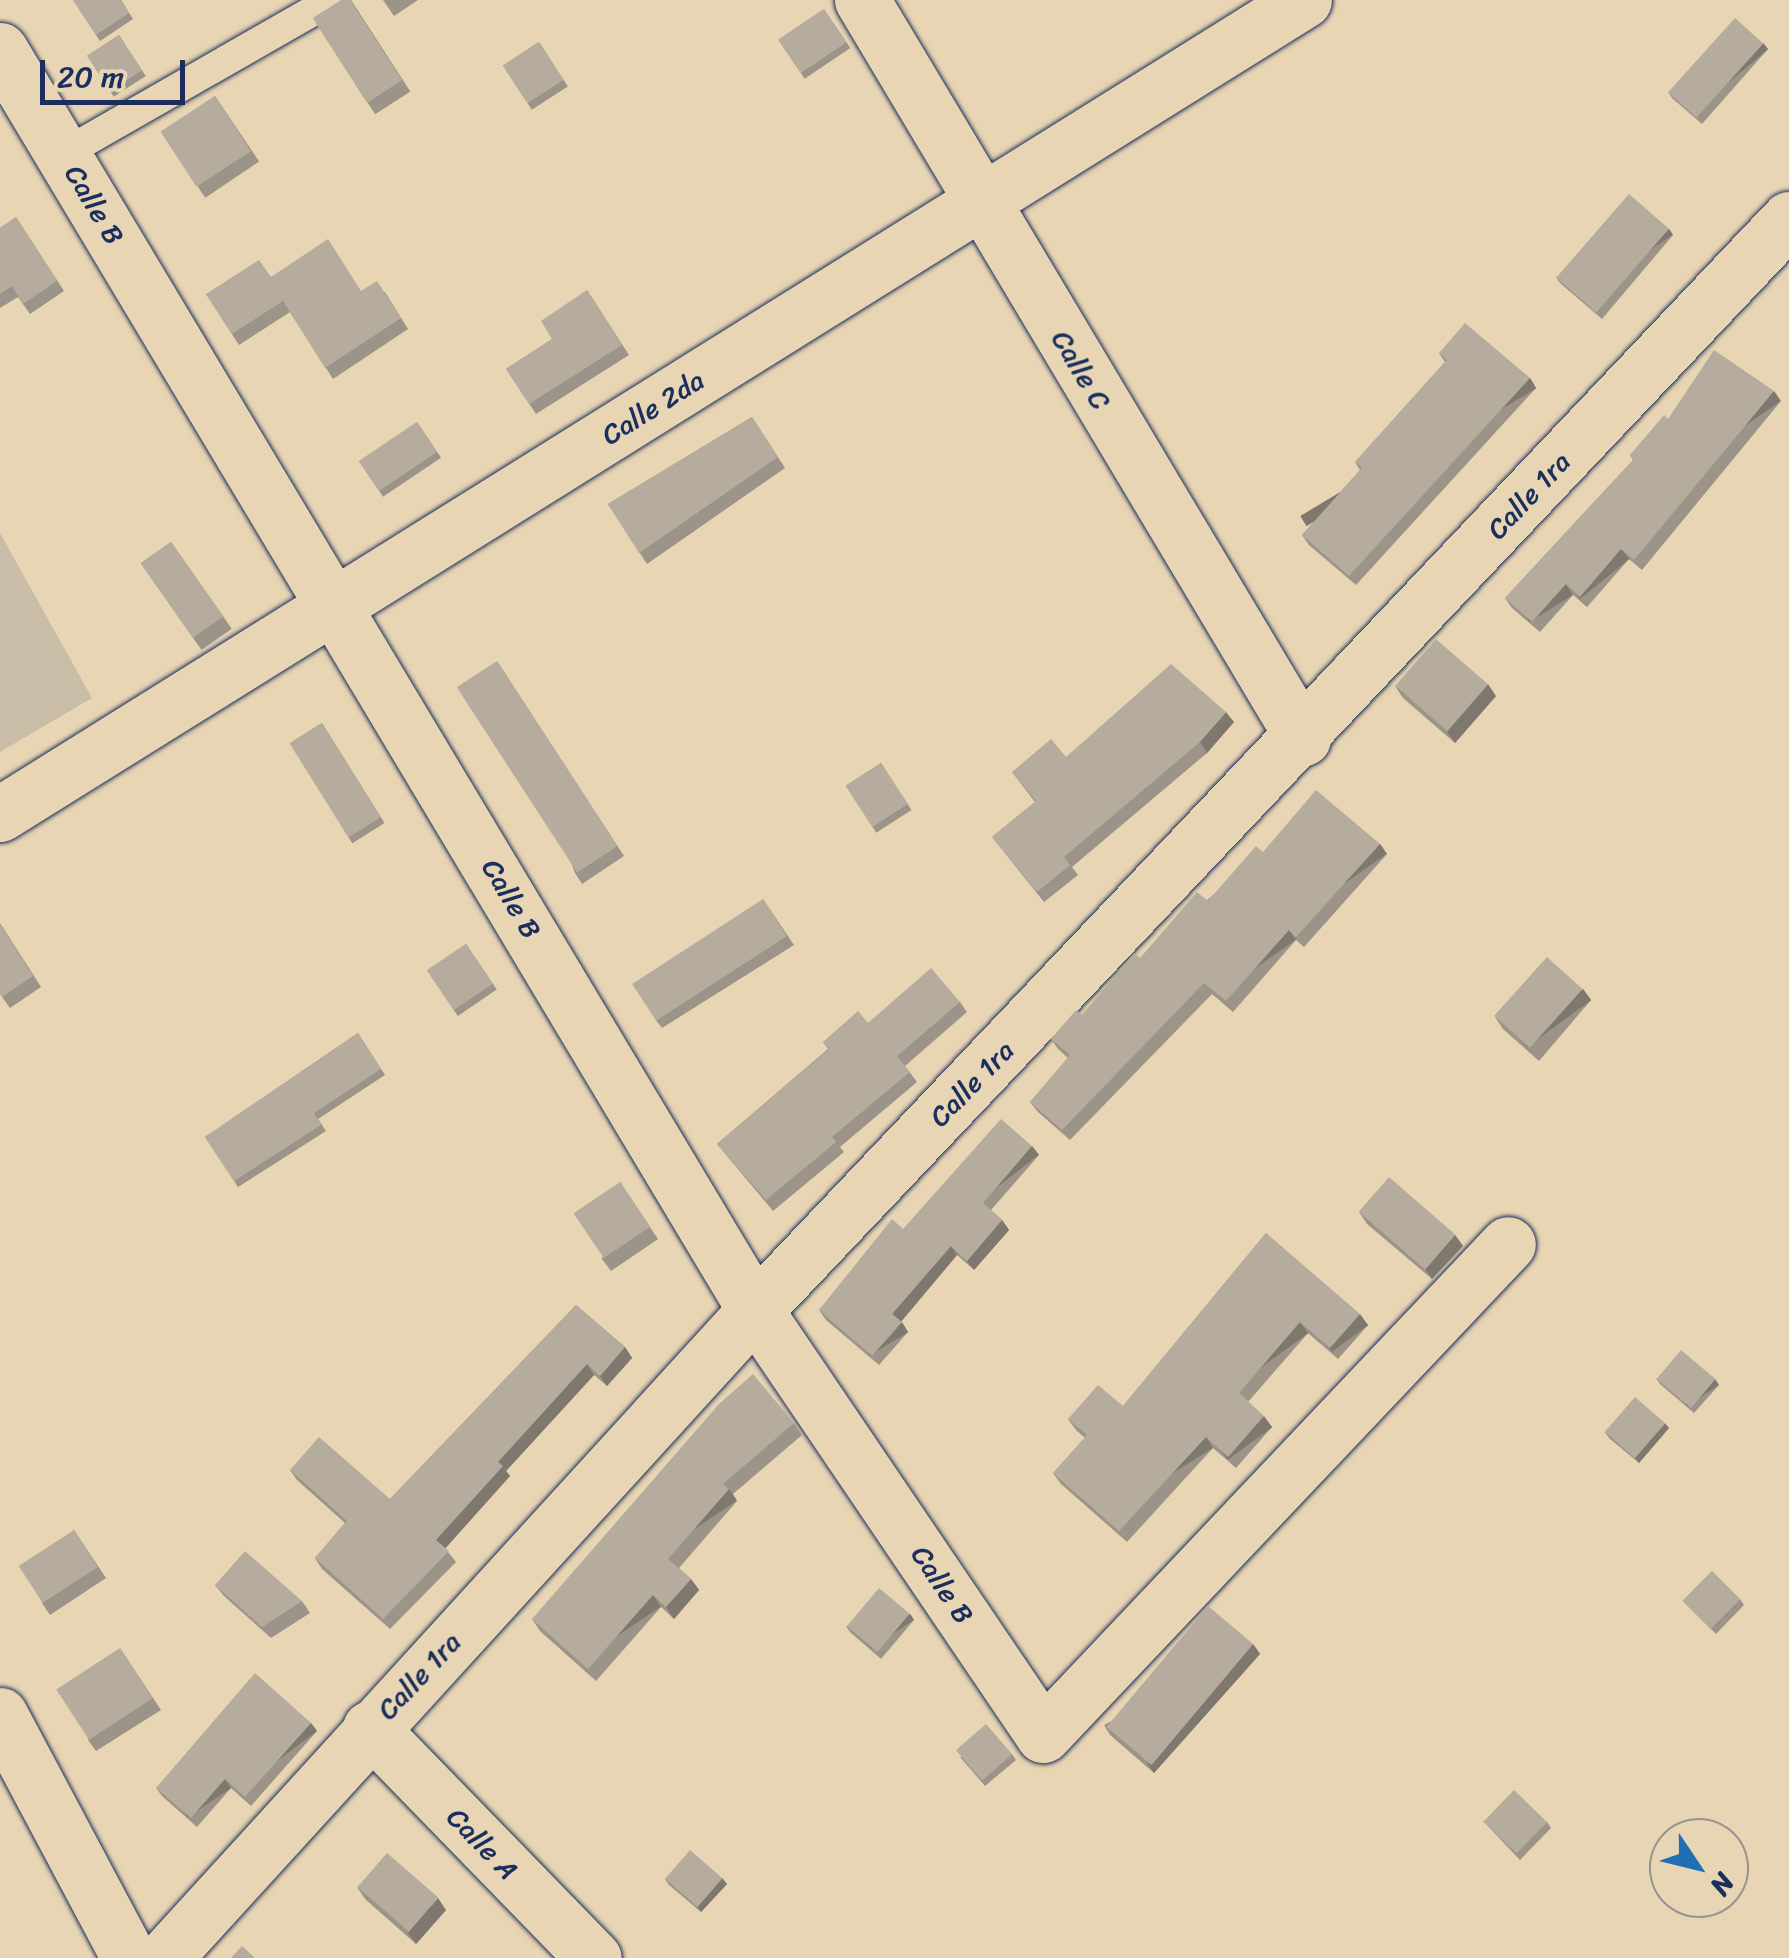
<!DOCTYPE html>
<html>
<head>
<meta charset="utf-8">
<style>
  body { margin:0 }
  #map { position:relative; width:1789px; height:1958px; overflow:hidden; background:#e8d5b3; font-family:Sriracha,sans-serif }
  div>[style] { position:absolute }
  .green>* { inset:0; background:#cabda7 }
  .roads { filter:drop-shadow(0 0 2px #1b2f5e) drop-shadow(0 0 2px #1b2f5e) }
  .service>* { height:30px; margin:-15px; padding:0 15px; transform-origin:15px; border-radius:15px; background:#e8d5b3 }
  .minor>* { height:55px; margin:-27.5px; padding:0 27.5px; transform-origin:27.5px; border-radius:27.5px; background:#e8d5b3 }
  .wall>* { inset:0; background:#9c9488; transform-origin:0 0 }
  .shaded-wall>* { inset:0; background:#7f786f; transform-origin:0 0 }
  .building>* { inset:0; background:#b5ac9e; transform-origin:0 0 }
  span { translate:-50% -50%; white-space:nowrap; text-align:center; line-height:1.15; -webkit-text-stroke:10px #e8d5b3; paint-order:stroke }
  .street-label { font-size:28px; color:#1b2f5e }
  .north { position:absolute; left:1649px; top:1818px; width:100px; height:100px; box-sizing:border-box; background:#e8d5b3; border:2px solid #969391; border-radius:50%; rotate:125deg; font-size:28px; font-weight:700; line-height:40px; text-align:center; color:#1b2f5e }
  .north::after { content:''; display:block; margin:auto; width:35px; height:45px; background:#1f6fb2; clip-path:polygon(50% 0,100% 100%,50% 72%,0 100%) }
  .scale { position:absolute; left:40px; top:60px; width:145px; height:45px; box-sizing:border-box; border:5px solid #1b2f5e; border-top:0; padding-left:12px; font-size:30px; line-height:35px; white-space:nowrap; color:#1b2f5e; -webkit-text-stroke:8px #e8d5b3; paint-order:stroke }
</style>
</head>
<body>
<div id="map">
  <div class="green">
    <div style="clip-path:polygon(0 533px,92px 698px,0 752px)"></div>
  </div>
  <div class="roads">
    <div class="service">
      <div style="left:63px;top:154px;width:310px;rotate:-29.8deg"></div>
    </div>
    <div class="minor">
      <div style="left:862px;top:0;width:860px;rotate:59.14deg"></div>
      <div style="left:0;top:50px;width:1469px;rotate:59.07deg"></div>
      <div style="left:755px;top:1310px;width:513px;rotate:55.88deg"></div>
      <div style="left:1043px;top:1735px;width:676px;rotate:-46.56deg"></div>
      <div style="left:0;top:814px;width:1537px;rotate:-31.97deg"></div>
      <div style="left:0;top:1715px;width:275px;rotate:62deg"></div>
      <div style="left:370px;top:1728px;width:321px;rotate:45.8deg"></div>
      <div style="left:164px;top:1958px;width:877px;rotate:-47.63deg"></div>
      <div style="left:755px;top:1310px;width:1503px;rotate:-46.54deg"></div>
    </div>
  </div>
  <div class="wall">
    <div style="clip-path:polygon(73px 0,121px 0,133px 19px,100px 41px)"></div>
    <div style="left:351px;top:0;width:109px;height:42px;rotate:57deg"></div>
    <div style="clip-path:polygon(383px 0,418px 0,394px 16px)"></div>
    <div style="left:824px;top:9px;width:47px;height:55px;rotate:56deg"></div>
    <div style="left:119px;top:35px;width:49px;height:38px;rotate:57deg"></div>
    <div style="left:539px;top:42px;width:53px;height:43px;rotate:57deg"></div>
    <div style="clip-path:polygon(1763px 43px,1768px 49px,1702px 124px,1672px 98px,1668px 92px)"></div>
    <div style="left:215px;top:96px;width:79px;height:65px;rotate:56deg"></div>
    <div style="clip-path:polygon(16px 217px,64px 291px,30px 314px,18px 297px,0 308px,0 228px)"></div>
    <div style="clip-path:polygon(1669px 229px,1673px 235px,1602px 319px,1560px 283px,1556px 277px)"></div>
    <div style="clip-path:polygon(271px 277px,362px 291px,385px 292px,408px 329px,333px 379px,290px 312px,239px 345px,206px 294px)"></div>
    <div style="clip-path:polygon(587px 290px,629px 355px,536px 414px,506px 369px,552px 339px)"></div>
    <div style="clip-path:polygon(1439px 353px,1530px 378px,1536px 388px,1356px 585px,1309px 545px,1302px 535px,1360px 470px,1355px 462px,1445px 362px)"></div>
    <div style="clip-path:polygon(1781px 401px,1642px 570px,1629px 559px,1587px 607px,1573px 595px,1540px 632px,1512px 608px,1505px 598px,1633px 460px,1630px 455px,1668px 419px)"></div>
    <div style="clip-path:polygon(752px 417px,785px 468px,647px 564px,608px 504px)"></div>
    <div style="left:417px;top:422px;width:43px;height:70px;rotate:56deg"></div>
    <div style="left:171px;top:542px;width:106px;height:37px;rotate:55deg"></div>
    <div style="clip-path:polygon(497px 661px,624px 856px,582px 884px,575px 873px)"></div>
    <div style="clip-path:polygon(1395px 686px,1496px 696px,1455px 743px,1403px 698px)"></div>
    <div style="clip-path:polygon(1234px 722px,1207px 753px,1072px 867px,1078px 875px,1044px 902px,992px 837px,1035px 802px,1012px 772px,1066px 757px)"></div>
    <div style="left:322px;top:723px;width:118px;height:38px;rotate:58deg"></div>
    <div style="left:881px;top:763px;width:56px;height:42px;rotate:57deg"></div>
    <div style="clip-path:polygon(1380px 844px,1387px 854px,1304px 947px,1296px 940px,1233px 1012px,1212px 994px,1070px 1140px,1038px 1112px,1030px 1102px,1068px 1058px,1058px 1049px,1051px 1039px,1082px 1015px,1140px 958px,1263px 852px)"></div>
    <div style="clip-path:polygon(763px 899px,794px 945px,662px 1028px,655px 1019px)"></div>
    <div style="clip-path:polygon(0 923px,41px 987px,10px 1008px,0 994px)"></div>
    <div style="left:466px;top:944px;width:55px;height:47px;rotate:56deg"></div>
    <div style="clip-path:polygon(1583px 989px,1591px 1000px,1539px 1061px,1503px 1029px,1495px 1017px)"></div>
    <div style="clip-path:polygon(960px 1002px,967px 1012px,905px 1066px,917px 1082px,840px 1147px,844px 1152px,773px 1211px,717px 1144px,828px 1049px,823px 1042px,868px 1023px)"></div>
    <div style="clip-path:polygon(358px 1033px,385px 1075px,318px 1119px,326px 1131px,238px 1187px,205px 1137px)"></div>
    <div style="clip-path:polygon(1032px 1146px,1039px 1155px,991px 1210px,1002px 1220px,1009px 1230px,974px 1270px,957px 1255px,901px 1322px,908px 1332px,879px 1365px,826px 1320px,819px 1310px,903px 1229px)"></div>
    <div style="clip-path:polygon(620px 1182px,658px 1239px,611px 1271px,602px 1259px)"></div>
    <div style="clip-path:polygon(1359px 1212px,1455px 1235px,1463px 1246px,1432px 1279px,1367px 1224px)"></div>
    <div style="clip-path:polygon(1266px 1233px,1368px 1325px,1338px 1359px,1308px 1333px,1248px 1402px,1272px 1427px,1236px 1468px,1213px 1448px,1127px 1542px,1061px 1484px,1053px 1473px,1085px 1438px,1076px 1430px,1068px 1419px,1123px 1406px)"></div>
    <div style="clip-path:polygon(576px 1305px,625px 1347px,632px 1358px,607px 1386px,594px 1375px,506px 1471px,510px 1476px,445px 1548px,456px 1562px,390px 1629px,322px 1569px,315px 1558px,345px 1523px,297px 1480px,290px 1470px,390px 1499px)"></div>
    <div style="clip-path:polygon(1656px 1378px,1719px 1385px,1694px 1413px,1660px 1384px)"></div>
    <div style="clip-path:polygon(794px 1423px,802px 1435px,733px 1494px,737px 1501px,679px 1568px,691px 1579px,699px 1590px,674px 1619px,661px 1607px,596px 1681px,540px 1631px,532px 1619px)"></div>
    <div style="clip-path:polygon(1669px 1428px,1639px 1463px,1609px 1438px,1605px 1432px)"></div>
    <div style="clip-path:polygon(74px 1530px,106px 1578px,50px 1615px,42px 1603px)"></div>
    <div style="clip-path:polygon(215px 1585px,302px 1601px,310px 1613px,271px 1638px,224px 1596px)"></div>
    <div style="clip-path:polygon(1740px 1599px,1744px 1605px,1716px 1634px,1683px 1601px)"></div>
    <div style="clip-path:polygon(910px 1614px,914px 1620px,881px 1659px,850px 1632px,846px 1626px)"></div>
    <div style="clip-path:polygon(1253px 1644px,1260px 1654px,1154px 1773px,1110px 1735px,1104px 1725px)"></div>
    <div style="clip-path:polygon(120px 1648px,161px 1710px,96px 1751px,88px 1740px)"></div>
    <div style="clip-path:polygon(311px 1723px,317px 1731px,251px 1806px,231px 1788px,197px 1827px,162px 1796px,156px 1788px)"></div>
    <div style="clip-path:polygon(1012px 1754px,1016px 1760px,985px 1786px,960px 1757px)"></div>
    <div style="clip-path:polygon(1483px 1821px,1547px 1822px,1551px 1828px,1520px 1860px)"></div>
    <div style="clip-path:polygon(722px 1878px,727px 1884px,701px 1912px,669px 1885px,665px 1879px)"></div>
    <div style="clip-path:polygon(357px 1887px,446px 1910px,416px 1944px,365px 1899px)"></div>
  </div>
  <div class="shaded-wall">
    <div style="left:1763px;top:43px;width:8px;height:99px;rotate:50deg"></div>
    <div style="left:1669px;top:229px;width:7px;height:110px;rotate:56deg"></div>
    <div style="left:1530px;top:378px;width:12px;height:268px;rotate:59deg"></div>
    <div style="left:1774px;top:391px;width:12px;height:219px;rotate:55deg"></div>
    <div style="left:1621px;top:549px;width:13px;height:63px;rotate:51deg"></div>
    <div style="left:1566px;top:584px;width:13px;height:51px;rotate:58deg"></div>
    <div style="clip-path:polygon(1488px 684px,1496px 696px,1455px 743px,1447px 732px)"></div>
    <div style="clip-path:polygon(1226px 712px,1234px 722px,1207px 753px,1200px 742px)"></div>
    <div style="left:1380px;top:844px;width:12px;height:125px;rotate:55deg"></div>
    <div style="left:1289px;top:930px;width:12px;height:95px;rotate:55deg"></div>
    <div style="left:1583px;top:989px;width:14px;height:79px;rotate:54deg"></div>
    <div style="left:1032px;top:1146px;width:11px;height:75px;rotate:52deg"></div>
    <div style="clip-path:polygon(1002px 1220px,1009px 1230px,974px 1270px,967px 1261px)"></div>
    <div style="clip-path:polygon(1455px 1235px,1463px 1246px,1432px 1279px,1424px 1267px)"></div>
    <div style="clip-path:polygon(951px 1246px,957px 1255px,899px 1324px,892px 1314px)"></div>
    <div style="left:1360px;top:1314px;width:14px;height:45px;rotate:54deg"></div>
    <div style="left:902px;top:1322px;width:12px;height:45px;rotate:59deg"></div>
    <div style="left:1300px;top:1322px;width:14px;height:94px;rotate:54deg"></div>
    <div style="clip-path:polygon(625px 1347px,632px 1358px,607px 1386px,600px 1376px)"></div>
    <div style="clip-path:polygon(587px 1364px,594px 1375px,506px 1471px,510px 1476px,443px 1551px,436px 1540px,498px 1462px)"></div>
    <div style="left:1715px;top:1379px;width:7px;height:38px;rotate:56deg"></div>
    <div style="left:1264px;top:1416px;width:14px;height:55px;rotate:54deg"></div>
    <div style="clip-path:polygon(1665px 1423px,1669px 1428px,1639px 1463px,1635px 1457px)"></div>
    <div style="left:1206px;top:1437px;width:13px;height:128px;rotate:58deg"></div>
    <div style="left:729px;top:1489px;width:14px;height:93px;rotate:56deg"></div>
    <div style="clip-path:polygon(691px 1579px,699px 1590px,674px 1619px,666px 1607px)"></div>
    <div style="left:653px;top:1595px;width:14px;height:98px;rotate:56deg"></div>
    <div style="left:910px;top:1614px;width:7px;height:51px;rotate:56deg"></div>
    <div style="clip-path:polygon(1253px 1644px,1260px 1654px,1154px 1773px,1148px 1764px)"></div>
    <div style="left:311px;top:1723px;width:10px;height:99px;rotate:53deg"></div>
    <div style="left:225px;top:1779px;width:11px;height:52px;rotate:56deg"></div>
    <div style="clip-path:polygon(722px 1878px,727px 1884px,701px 1912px,697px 1906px)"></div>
    <div style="clip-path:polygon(438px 1898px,446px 1910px,416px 1944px,408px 1933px)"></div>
  </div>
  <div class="building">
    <div style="clip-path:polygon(73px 0,120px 0,129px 13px,96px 35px)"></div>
    <div style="clip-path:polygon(341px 0,350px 0,402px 80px,367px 103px,313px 18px)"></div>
    <div style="left:824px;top:9px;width:40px;height:55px;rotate:56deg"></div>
    <div style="left:1735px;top:18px;width:38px;height:100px;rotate:42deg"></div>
    <div style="left:119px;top:35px;width:42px;height:38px;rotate:57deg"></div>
    <div style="left:539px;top:42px;width:45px;height:43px;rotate:57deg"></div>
    <div style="left:215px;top:96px;width:66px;height:65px;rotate:57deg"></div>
    <div style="left:1629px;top:194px;width:53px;height:111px;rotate:41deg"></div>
    <div style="clip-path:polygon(16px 217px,57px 281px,23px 304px,12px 286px,0 294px,0 228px)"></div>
    <div style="clip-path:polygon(328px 239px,361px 291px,377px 281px,401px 318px,325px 368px,283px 301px,232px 334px,206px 294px,259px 260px,271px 277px)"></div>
    <div style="clip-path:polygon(587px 290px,622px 345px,529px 404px,506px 369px,552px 339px,541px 321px)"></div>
    <div style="clip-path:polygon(1465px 323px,1530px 378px,1349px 576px,1302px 535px,1362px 468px,1355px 462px,1447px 360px,1439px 353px)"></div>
    <div style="clip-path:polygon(1714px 350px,1774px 391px,1634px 560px,1621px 549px,1580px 597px,1566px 584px,1532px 622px,1505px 598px,1634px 459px,1630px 455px,1664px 415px,1668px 419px)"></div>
    <div style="clip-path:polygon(752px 417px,778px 457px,639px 553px,608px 504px)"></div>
    <div style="left:417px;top:422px;width:36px;height:70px;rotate:56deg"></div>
    <div style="left:171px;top:542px;width:91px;height:37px;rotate:55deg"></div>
    <div style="left:1436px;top:639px;width:69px;height:62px;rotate:41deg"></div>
    <div style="left:497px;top:661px;width:221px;height:48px;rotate:57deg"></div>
    <div style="clip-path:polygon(1171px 664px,1226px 712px,1200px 742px,1064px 857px,1070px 865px,1037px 892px,992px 837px,1036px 801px,1012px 772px,1051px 739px,1066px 757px)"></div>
    <div style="left:322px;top:723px;width:111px;height:38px;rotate:58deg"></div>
    <div style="left:881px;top:763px;width:49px;height:42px;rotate:57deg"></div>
    <div style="clip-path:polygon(1316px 790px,1380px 844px,1296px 937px,1289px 930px,1226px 1001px,1204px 983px,1062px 1130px,1030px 1102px,1070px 1055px,1051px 1039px,1076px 1010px,1082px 1015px,1134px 953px,1140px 958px,1197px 892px,1208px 901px,1256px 846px,1263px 852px)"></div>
    <div style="left:763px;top:899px;width:44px;height:156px;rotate:57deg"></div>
    <div style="clip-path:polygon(0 924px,33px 976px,2px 997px,0 994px)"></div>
    <div style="left:466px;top:944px;width:48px;height:47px;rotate:56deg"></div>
    <div style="left:1547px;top:957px;width:48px;height:79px;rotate:42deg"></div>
    <div style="clip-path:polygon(931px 968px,960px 1002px,897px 1056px,910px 1072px,832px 1137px,836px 1142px,766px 1200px,717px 1144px,829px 1049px,823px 1042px,858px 1011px,868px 1023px)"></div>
    <div style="clip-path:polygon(358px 1033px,381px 1069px,314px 1113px,321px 1125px,234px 1181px,205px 1137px)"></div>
    <div style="clip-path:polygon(1001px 1119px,1032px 1146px,983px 1203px,1002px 1220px,967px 1261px,951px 1246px,892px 1314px,902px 1322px,872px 1356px,819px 1310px,892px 1219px,903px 1229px)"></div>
    <div style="left:1389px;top:1177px;width:88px;height:46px;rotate:41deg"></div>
    <div style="left:620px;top:1182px;width:54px;height:56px;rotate:56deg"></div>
    <div style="clip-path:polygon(1266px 1233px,1360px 1314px,1330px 1348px,1300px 1322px,1239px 1393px,1264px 1416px,1228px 1457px,1206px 1437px,1119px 1531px,1053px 1473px,1087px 1435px,1068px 1419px,1098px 1385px,1123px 1406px)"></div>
    <div style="clip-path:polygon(576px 1305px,625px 1347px,600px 1376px,587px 1364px,498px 1462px,503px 1466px,436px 1540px,449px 1551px,383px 1619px,315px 1558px,347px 1521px,290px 1470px,319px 1437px,390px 1499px)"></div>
    <div style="left:1681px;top:1350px;width:45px;height:38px;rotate:40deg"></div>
    <div style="clip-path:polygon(753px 1374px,794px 1423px,723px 1484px,729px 1489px,668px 1559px,691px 1579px,666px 1607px,653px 1595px,588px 1669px,532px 1619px,719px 1404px)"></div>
    <div style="left:1635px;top:1397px;width:40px;height:46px;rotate:41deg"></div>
    <div style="left:74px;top:1530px;width:44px;height:66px;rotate:57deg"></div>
    <div style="clip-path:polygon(245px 1551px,302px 1601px,262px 1627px,215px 1585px)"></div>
    <div style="left:1712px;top:1571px;width:40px;height:42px;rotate:45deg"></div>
    <div style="left:879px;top:1588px;width:40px;height:50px;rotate:40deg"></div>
    <div style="left:1208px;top:1606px;width:59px;height:158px;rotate:40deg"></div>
    <div style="left:120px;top:1648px;width:60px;height:76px;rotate:57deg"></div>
    <div style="clip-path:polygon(255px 1673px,311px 1723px,245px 1797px,225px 1779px,191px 1818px,156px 1788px)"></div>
    <div style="left:986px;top:1724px;width:40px;height:40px;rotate:49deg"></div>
    <div style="left:1514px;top:1790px;width:46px;height:44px;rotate:44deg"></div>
    <div style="left:690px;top:1850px;width:43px;height:38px;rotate:41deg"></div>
    <div style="left:387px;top:1853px;width:68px;height:45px;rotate:41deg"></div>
    <div style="clip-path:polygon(242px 1946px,255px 1958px,231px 1958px)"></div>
  </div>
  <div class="street-label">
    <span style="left:94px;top:205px;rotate:59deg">Calle B</span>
    <span style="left:1081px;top:370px;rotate:59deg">Calle C</span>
    <span style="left:653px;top:408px;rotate:-32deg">Calle 2da</span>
    <span style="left:1529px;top:496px;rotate:-47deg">Calle 1ra</span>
    <span style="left:511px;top:899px;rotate:59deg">Calle B</span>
    <span style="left:972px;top:1084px;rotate:-46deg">Calle 1ra</span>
    <span style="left:942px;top:1585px;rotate:56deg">Calle B</span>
    <span style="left:419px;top:1676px;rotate:-47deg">Calle 1ra</span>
    <span style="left:482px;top:1844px;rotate:46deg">Calle A</span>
  </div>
  <div class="north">N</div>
  <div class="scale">20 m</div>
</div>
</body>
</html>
